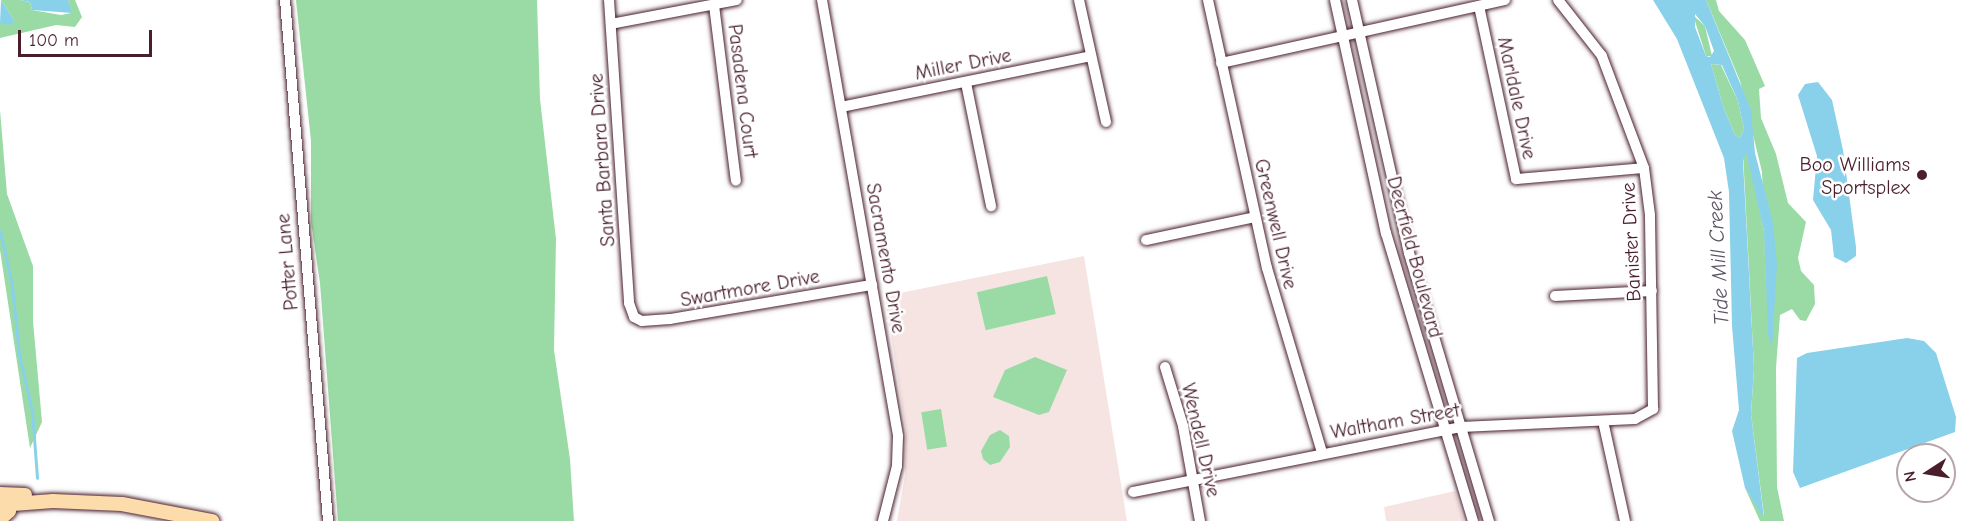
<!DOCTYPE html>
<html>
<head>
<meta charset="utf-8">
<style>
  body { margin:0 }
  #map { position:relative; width:1974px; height:521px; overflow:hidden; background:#fff; font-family:"Comic Neue",sans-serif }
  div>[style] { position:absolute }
  .built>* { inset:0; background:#f6e4e2 }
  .green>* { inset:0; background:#9adba5; transform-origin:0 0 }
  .water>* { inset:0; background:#89d0ea }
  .stream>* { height:3px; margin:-1.5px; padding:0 1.5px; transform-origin:1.5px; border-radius:1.5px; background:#89d0ea }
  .roads { filter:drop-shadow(0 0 2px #4a1f2b) drop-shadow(0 0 2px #4a1f2b) }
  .minor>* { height:10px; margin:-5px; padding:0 5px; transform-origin:5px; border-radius:5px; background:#fff }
  .major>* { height:14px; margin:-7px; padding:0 7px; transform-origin:7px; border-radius:7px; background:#fddcac }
  .dots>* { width:16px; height:16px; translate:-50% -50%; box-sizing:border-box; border:3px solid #fff; border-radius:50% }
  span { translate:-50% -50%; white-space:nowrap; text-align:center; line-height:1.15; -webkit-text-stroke:5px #fff; paint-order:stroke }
  .street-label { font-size:20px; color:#4a1f2b }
  .poi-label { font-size:20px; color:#4a1f2b }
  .right { translate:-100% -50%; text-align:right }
  .water-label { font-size:21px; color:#5d5464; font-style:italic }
  .north { position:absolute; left:1896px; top:443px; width:60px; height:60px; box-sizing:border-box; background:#fff; border:2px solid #b7a5aa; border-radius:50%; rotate:258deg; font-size:16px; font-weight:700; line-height:24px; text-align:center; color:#4a1f2b }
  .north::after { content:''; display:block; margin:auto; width:21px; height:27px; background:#4a1f2b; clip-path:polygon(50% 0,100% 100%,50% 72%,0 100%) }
  .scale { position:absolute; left:18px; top:30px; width:134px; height:27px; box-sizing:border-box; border:3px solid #4a1f2b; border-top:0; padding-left:8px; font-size:18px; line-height:21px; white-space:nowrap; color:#4a1f2b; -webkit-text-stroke:4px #fff; paint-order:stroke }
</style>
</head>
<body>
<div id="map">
  <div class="built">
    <div style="clip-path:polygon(1084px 256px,1127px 521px,897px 521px,905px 475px,906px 432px,885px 296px)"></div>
    <div style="clip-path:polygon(1455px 491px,1464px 521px,1386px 521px,1384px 507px)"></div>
  </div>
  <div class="green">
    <div style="clip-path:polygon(1px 0,20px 0,30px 2px,32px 10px,61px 15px,71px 13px,68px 0,75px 0,82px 17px,75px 27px,56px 25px,0 38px,0 23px,14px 20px)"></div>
    <div style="clip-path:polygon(296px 0,537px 0,540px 99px,556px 239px,554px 350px,570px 459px,574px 521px,338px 521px,320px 283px,311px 222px,311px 141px)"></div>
    <div style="clip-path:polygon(1706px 0,1716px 0,1719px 11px,1745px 40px,1765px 86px,1759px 89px,1761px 118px,1776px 154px,1788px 203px,1806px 222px,1798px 258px,1801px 271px,1814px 285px,1815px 304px,1806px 321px,1800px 320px,1792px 309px,1780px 315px,1776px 368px,1777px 487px,1784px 521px,1760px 521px,1745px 488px,1764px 516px,1751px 414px,1754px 368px,1743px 153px,1746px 151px,1750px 163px,1764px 231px,1768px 335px,1762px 172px,1740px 81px)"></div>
    <div style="clip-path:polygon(1693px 15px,1705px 26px,1712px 56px,1706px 56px)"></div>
    <div style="clip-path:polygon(1711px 64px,1721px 65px,1738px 101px,1744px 129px,1740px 138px,1735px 135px,1724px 109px)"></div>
    <div style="clip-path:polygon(0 110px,7px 194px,33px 266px,33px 321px,42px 422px,30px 448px,0 250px)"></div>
    <div style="left:1047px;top:276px;width:39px;height:72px;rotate:77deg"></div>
    <div style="clip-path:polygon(1035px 357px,1067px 370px,1049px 412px,1039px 415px,993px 397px,1005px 370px)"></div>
    <div style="left:941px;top:409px;width:38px;height:20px;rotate:81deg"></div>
    <div style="clip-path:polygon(1000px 430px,1009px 436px,1010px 447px,1000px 462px,990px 465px,983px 459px,981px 451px,990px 435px)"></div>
  </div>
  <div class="water">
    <div style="clip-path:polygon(1px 0,14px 20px,12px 25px,0 23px)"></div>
    <div style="clip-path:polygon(20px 0,68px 0,72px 13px,32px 10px,30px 2px)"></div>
    <div style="clip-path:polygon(evenodd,1653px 0,1706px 0,1751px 110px,1755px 153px,1773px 223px,1777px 265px,1772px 347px,1768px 335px,1764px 231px,1746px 152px,1743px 161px,1754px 368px,1751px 414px,1764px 518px,1745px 488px,1732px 431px,1739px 410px,1732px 326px,1729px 192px,1724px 158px,1677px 39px,1653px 0,1695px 14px,1705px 26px,1714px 51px,1710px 57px,1706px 56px,1695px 27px,1695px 14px,1653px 0,1711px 64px,1722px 65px,1738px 101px,1744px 129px,1740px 138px,1735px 135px,1724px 109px,1711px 64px)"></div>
    <div style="clip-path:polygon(1818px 82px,1832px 100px,1843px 150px,1856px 247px,1856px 256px,1846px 263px,1834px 257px,1831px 230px,1813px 200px,1817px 156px,1798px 95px,1805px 84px)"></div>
    <div style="clip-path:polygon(1907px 338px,1924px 341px,1936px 353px,1956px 417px,1955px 432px,1800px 488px,1793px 472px,1797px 358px,1807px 353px)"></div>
  </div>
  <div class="stream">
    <div style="left:0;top:231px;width:55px;rotate:77.5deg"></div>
    <div style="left:12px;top:285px;width:69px;rotate:84.2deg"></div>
    <div style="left:19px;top:354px;width:58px;rotate:77.2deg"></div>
    <div style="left:32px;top:411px;width:67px;rotate:85.7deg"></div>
  </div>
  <div class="roads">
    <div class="minor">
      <div style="left:285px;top:0;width:523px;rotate:85.28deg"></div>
      <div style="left:609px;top:0;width:304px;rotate:86.2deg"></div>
      <div style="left:629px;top:303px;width:15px;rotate:70deg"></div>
      <div style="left:634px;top:317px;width:9px;rotate:27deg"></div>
      <div style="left:642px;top:321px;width:28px;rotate:-4deg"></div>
      <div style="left:670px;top:319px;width:205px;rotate:-9.6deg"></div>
      <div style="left:822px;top:0;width:443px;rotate:80.1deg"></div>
      <div style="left:898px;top:436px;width:30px;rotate:92deg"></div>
      <div style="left:897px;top:466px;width:57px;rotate:104.3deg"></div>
      <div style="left:1079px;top:0;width:125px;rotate:77.5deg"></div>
      <div style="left:1208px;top:0;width:274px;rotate:77.6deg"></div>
      <div style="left:1267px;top:268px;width:192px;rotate:73.4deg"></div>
      <div style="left:1335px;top:0;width:239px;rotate:77.7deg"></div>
      <div style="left:1386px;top:233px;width:301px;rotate:73.2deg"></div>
      <div style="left:1352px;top:0;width:259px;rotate:77.3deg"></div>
      <div style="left:1409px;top:253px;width:280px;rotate:73.4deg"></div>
      <div style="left:714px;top:5px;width:177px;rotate:82.9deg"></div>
      <div style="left:1479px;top:6px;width:177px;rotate:77.9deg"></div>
      <div style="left:1516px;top:179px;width:128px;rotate:-4.9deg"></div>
      <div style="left:611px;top:24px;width:128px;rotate:-10.8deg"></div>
      <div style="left:1221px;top:63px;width:291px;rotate:-12.5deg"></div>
      <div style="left:966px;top:83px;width:126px;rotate:78.5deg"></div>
      <div style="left:841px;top:107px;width:255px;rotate:-11.5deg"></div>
      <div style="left:1146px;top:240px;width:111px;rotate:-11.9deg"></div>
      <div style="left:1555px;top:296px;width:97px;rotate:-3deg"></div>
      <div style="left:1165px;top:367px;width:62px;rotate:73deg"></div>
      <div style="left:1183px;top:426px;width:97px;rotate:79.9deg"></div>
      <div style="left:1603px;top:421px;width:102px;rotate:77.6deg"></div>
      <div style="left:1133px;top:492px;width:334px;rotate:-11.2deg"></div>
      <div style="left:1461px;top:427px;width:174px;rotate:-2.6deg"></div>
      <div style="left:1635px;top:419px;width:21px;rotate:-29deg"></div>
      <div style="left:1653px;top:409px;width:194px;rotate:-90.9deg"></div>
      <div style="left:1650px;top:215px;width:47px;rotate:-97.3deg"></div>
      <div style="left:1644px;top:168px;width:120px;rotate:-110.6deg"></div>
      <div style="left:1602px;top:56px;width:71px;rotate:-128.2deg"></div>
    </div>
    <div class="major">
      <div style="left:0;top:494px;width:25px;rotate:2deg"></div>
      <div style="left:0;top:505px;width:53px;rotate:-4.3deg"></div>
      <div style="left:53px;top:501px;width:69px;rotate:2.5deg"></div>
      <div style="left:122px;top:504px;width:92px;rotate:10.7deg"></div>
      <div style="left:0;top:519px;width:12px;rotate:-42deg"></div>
      <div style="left:9px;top:511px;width:8px;rotate:-83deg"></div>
    </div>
  </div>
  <div class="dots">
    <div style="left:1922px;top:175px;background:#4a1f2b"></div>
  </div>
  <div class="street-label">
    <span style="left:963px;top:64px;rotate:-11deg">Miller Drive</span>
    <span style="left:743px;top:91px;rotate:83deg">Pasadena Court</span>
    <span style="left:1517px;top:98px;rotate:78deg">Marldale Drive</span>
    <span style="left:602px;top:160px;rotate:-94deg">Santa Barbara Drive</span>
    <span style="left:1276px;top:224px;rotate:77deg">Greenwell Drive</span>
    <span style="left:1631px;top:242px;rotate:-93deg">Banister Drive</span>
    <span style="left:1415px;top:257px;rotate:75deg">Deerfield Boulevard</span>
    <span style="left:886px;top:258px;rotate:80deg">Sacramento Drive</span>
    <span style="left:287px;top:262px;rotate:-95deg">Potter Lane</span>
    <span style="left:750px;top:288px;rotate:-10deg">Swartmore Drive</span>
    <span style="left:1395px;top:421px;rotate:-10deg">Waltham Street</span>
    <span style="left:1201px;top:440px;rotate:77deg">Wendell Drive</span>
  </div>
  <div class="poi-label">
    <span class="right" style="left:1910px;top:176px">Boo Williams<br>Sportsplex</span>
  </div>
  <div class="water-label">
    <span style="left:1718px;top:258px;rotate:-93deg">Tide Mill Creek</span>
  </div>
  <div class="north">N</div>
  <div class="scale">100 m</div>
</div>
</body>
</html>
